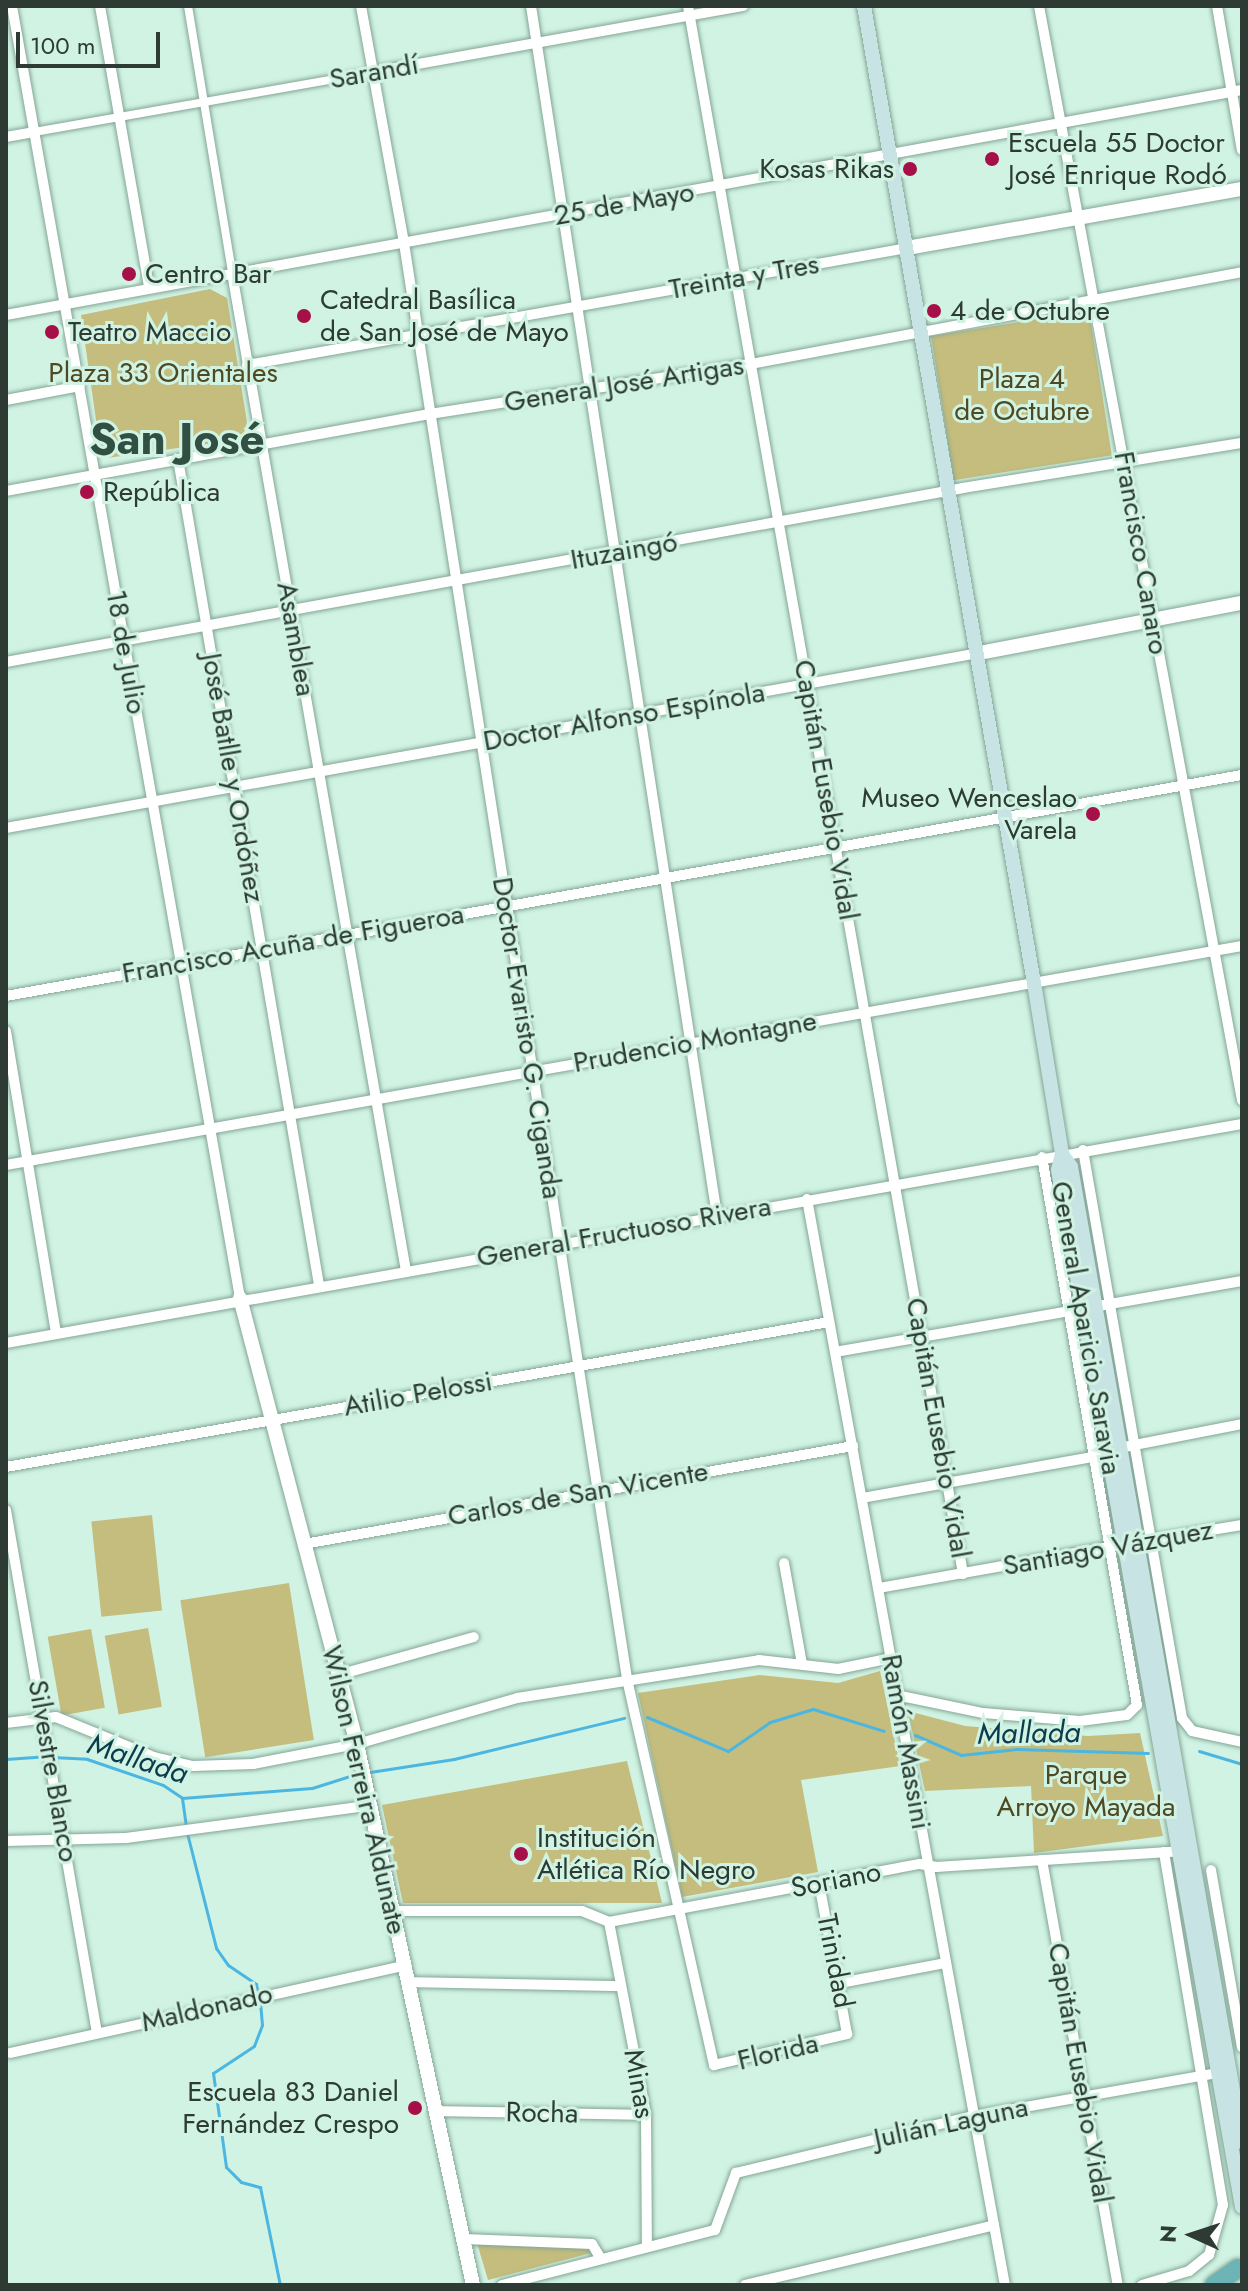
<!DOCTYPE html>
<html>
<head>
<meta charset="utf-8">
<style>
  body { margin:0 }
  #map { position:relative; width:1248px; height:2291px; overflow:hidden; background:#d0f3e3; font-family:Jost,sans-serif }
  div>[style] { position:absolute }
  .green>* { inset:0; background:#c4bd7d; transform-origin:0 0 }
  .stream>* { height:3px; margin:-1.5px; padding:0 1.5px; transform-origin:1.5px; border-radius:1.5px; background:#4bb6e1 }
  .roads { filter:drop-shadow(0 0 2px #84a596) drop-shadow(0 0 2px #84a596) }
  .pedestrian>* { height:8px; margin:-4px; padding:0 4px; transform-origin:4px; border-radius:4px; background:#fff }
  .minor>* { height:10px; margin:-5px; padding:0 5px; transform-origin:5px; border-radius:5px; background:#fff }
  .tertiary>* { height:14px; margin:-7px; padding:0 7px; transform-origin:7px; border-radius:7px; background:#fff }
  .secondary>* { height:14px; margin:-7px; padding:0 7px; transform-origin:7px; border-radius:7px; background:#c8e3e3 }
  .trunk>* { height:18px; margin:-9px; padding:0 9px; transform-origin:9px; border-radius:9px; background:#6cb4b6 }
  .dots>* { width:22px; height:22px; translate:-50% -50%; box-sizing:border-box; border:4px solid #d0f3e3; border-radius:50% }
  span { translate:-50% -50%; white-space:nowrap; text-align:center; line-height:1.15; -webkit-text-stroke:6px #d0f3e3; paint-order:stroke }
  .street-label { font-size:28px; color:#2d3b34 }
  .poi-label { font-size:28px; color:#2d3b34 }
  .left { translate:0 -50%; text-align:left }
  .right { translate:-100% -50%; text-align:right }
  .park-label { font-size:28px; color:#4e4922 }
  .water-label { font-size:30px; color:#0c3b4d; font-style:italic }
  .town-label { font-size:44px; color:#315043; font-weight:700 }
  .frame { position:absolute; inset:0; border:8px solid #2d3b34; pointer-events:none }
  .north { position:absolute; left:1152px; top:2195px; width:80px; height:80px; -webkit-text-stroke:6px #d0f3e3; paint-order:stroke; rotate:273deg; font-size:22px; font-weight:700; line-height:32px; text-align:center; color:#2d3b34 }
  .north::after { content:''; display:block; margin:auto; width:28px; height:36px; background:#2d3b34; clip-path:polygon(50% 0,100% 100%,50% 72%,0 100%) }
  .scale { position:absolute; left:16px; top:32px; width:144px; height:36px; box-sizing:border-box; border:4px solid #2d3b34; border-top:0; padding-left:10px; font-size:24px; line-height:28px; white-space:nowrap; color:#2d3b34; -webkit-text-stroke:6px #d0f3e3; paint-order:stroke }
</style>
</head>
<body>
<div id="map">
  <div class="green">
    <div style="clip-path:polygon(210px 289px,227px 298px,247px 422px,244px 433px,235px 440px,107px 458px,100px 448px,81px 315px)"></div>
    <div style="left:1089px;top:311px;width:146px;height:160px;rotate:81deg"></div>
    <div style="left:152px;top:1515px;width:96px;height:61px;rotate:84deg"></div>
    <div style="left:289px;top:1583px;width:159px;height:110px;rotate:81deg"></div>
    <div style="left:148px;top:1628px;width:80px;height:44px;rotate:80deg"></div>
    <div style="left:91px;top:1629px;width:80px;height:44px;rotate:80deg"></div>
    <div style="clip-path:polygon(880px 1671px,900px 1766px,801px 1780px,818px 1872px,682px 1897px,638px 1693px,760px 1675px,838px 1683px)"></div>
    <div style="clip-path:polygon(908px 1711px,965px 1726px,1088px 1736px,1140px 1733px,1163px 1836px,1034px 1853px,1031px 1786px,925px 1791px)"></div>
    <div style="clip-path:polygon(627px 1761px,662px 1903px,403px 1903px,382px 1805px)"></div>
    <div style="clip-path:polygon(477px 2243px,591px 2248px,591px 2253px,488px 2280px)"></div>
  </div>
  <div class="stream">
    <div style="left:647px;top:1717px;width:88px;rotate:22.8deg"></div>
    <div style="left:728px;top:1751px;width:51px;rotate:-34.6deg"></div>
    <div style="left:770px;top:1722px;width:45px;rotate:-16.8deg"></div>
    <div style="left:813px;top:1709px;width:74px;rotate:17.2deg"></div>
    <div style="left:915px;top:1735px;width:50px;rotate:23.5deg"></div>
    <div style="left:961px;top:1755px;width:56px;rotate:-6.1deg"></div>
    <div style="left:1017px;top:1749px;width:131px;rotate:1.7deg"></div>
    <div style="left:1199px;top:1751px;width:45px;rotate:16.8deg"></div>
    <div style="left:52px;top:1757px;width:35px;rotate:3deg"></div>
    <div style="left:87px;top:1759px;width:80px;rotate:18.9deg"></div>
    <div style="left:163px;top:1785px;width:23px;rotate:34deg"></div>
    <div style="left:182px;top:1798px;width:130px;rotate:-4.4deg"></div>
    <div style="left:312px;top:1788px;width:43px;rotate:-17.6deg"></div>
    <div style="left:6px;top:1759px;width:39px;rotate:-4deg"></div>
    <div style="left:370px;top:1772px;width:85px;rotate:-8.8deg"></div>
    <div style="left:454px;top:1759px;width:175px;rotate:-13.6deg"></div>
    <div style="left:182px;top:1798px;width:27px;rotate:82deg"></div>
    <div style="left:187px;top:1833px;width:119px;rotate:75.8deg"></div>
    <div style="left:216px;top:1948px;width:21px;rotate:55deg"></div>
    <div style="left:228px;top:1965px;width:34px;rotate:34deg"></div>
    <div style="left:256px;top:1984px;width:11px;rotate:80deg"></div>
    <div style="left:260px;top:2002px;width:23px;rotate:85deg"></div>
    <div style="left:262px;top:2025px;width:22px;rotate:111deg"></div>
    <div style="left:254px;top:2046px;width:49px;rotate:146.6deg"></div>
    <div style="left:213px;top:2073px;width:95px;rotate:82.1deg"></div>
    <div style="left:226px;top:2167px;width:21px;rotate:45deg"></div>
    <div style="left:241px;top:2182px;width:20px;rotate:15deg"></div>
    <div style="left:260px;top:2187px;width:100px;rotate:78.5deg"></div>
  </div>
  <div class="roads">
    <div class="pedestrian">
      <div style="left:188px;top:6px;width:271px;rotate:80.6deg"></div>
      <div style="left:34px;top:132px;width:344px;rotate:-10deg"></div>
    </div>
    <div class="minor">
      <div style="left:12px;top:6px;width:1312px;rotate:79.99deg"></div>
      <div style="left:100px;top:6px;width:286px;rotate:80.1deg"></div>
      <div style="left:361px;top:6px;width:241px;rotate:79.7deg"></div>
      <div style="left:404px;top:243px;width:1453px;rotate:81.17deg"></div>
      <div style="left:627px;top:1679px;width:396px;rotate:77.3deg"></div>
      <div style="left:714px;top:2065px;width:137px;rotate:-13.1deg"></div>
      <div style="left:847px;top:2034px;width:154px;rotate:-100.5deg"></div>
      <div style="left:531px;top:6px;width:1224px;rotate:81.26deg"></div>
      <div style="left:688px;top:6px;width:1592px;rotate:80.05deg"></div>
      <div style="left:1039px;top:6px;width:1113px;rotate:79.49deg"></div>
      <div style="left:1217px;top:6px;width:146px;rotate:80.2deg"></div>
      <div style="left:373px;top:72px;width:376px;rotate:-10.1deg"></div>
      <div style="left:6px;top:137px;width:28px;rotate:-10deg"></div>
      <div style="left:232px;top:273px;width:1013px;rotate:80.11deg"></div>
      <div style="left:6px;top:315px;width:1256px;rotate:-10.32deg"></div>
      <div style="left:247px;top:365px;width:670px;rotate:-10.05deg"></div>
      <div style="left:6px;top:400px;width:75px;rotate:-10.7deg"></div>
      <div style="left:178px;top:459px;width:838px;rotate:80.31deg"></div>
      <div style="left:6px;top:491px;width:431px;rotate:-10.3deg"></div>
      <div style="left:430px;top:414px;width:325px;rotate:-8.9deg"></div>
      <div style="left:751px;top:364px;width:500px;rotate:-10.6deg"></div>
      <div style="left:6px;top:662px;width:973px;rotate:-10.3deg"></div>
      <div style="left:963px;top:488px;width:283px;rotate:-9.2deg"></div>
      <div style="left:6px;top:828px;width:989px;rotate:-10.2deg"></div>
      <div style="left:6px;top:996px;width:1256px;rotate:-10.14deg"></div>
      <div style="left:6px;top:1031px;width:305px;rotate:80.6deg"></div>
      <div style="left:1083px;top:1150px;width:577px;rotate:80.11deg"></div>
      <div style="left:1182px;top:1718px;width:16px;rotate:52deg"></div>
      <div style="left:1192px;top:1731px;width:51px;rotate:12.4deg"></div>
      <div style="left:6px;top:1165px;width:1255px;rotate:-10.05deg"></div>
      <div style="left:807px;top:1199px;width:1104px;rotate:79.67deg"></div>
      <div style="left:6px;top:1343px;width:1255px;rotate:-10.05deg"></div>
      <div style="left:835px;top:1352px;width:413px;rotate:-9.9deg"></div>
      <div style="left:1119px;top:1448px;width:125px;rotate:-11deg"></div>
      <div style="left:6px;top:1467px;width:836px;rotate:-9.99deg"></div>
      <div style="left:862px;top:1498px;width:239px;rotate:-10.1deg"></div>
      <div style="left:6px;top:1510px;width:531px;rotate:80.13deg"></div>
      <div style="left:1145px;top:1541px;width:98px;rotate:-9.4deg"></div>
      <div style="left:304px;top:1544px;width:558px;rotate:-10.12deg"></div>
      <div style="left:784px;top:1563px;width:103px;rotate:79.9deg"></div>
      <div style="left:879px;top:1588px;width:239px;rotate:-10.1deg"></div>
      <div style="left:338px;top:1675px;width:141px;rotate:-15.6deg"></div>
      <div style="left:896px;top:1695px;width:89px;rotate:11.7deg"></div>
      <div style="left:983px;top:1713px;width:97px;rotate:4.7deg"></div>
      <div style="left:1080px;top:1721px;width:47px;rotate:-7.3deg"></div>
      <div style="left:1127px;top:1715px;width:14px;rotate:-45deg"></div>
      <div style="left:1137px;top:1705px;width:556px;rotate:-99.83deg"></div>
      <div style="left:6px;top:1723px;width:50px;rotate:-6.8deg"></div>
      <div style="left:56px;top:1717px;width:106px;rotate:22.2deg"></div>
      <div style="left:154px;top:1757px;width:40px;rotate:13deg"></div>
      <div style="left:193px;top:1766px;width:60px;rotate:-1.9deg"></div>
      <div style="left:253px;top:1764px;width:106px;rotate:-10.9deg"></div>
      <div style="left:357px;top:1744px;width:166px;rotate:-16deg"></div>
      <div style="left:517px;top:1698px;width:245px;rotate:-8.9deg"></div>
      <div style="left:759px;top:1660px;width:80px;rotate:6.5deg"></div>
      <div style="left:838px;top:1669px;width:54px;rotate:-11.7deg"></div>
      <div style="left:6px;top:1841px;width:120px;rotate:-1.4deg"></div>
      <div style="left:126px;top:1838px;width:248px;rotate:-7.6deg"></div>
      <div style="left:1042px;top:1860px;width:432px;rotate:79.9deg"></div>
      <div style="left:1211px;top:1870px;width:180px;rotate:80.1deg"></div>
      <div style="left:393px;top:1911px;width:189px"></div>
      <div style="left:582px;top:1911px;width:29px;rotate:22deg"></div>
      <div style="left:609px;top:1922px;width:316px;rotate:-10.6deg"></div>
      <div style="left:920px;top:1864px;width:17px;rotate:10deg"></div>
      <div style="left:937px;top:1867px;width:250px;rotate:-3.7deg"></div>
      <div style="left:609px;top:1922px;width:197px;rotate:79.1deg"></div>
      <div style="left:646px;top:2115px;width:132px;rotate:89.6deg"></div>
      <div style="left:409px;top:1982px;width:211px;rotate:1.1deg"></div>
      <div style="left:840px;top:1983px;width:108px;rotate:-10.7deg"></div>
      <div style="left:10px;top:2053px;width:406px;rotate:-12.5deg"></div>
      <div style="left:438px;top:2111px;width:208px;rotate:1.1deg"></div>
      <div style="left:464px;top:2239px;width:128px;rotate:2.2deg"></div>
      <div style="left:592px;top:2244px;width:17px;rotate:59deg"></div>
      <div style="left:502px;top:2285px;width:220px;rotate:-14.5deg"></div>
      <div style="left:715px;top:2230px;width:61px;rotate:-69.8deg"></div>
      <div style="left:736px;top:2173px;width:245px;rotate:-13.5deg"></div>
      <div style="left:974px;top:2116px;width:253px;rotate:-10deg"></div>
      <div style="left:745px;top:2285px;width:256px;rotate:-13.5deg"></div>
      <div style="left:1142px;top:2285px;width:49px;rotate:-16.6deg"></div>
      <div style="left:1189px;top:2271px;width:26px;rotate:-39deg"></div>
      <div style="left:1209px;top:2255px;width:52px;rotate:-74.4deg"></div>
      <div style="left:1223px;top:2205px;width:358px;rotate:-99.5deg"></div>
    </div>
    <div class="tertiary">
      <div style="left:907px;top:248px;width:340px;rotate:-10deg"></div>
      <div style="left:979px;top:653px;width:268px;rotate:-10.8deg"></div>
      <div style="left:240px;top:1298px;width:461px;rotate:75.3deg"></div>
      <div style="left:357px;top:1744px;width:553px;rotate:77.9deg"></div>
    </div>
    <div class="secondary">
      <div style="left:864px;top:6px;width:992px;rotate:80.13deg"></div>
      <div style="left:1034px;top:983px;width:173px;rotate:80.7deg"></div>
      <div style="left:1062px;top:1154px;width:16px;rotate:104deg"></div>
      <div style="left:1058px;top:1170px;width:1053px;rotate:79.94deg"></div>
      <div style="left:1062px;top:1154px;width:16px;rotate:55deg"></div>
      <div style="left:1071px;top:1167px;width:990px;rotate:80.05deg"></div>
    </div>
    <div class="trunk">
      <div style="left:1214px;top:2285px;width:29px;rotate:-35deg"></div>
    </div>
  </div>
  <div class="dots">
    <div style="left:992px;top:159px;background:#a60f47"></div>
    <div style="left:910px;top:169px;background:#a60f47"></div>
    <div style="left:129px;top:274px;background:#a60f47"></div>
    <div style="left:934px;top:311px;background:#a60f47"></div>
    <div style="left:304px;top:316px;background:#a60f47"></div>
    <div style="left:52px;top:332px;background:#a60f47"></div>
    <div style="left:87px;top:492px;background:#a60f47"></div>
    <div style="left:1093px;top:814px;background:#a60f47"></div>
    <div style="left:521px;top:1854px;background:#a60f47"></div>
    <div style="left:415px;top:2108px;background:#a60f47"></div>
  </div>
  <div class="street-label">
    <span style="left:374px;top:72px;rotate:-10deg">Sarandí</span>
    <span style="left:624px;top:204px;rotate:-10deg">25 de Mayo</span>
    <span style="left:744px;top:277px;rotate:-10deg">Treinta y Tres</span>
    <span style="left:624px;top:384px;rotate:-9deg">General José Artigas</span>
    <span style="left:624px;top:551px;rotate:-10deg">Ituzaingó</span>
    <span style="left:1141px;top:553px;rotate:80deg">Francisco Canaro</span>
    <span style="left:296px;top:639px;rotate:80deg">Asamblea</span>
    <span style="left:126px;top:652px;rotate:80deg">18 de Julio</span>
    <span style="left:624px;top:717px;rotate:-10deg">Doctor Alfonso Espínola</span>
    <span style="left:233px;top:778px;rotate:80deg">José Batlle y Ordóñez</span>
    <span style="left:826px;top:790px;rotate:80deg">Capitán Eusebio Vidal</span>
    <span style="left:293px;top:944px;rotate:-10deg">Francisco Acuña de Figueroa</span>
    <span style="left:527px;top:1038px;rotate:81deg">Doctor Evaristo G. Ciganda</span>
    <span style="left:695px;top:1042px;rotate:-10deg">Prudencio Montagne</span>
    <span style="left:624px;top:1232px;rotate:-10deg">General Fructuoso Rivera</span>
    <span style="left:1086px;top:1328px;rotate:80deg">General Aparicio Saravia</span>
    <span style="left:418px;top:1394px;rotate:-10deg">Atilio Pelossi</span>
    <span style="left:938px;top:1428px;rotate:80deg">Capitán Eusebio Vidal</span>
    <span style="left:578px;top:1494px;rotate:-10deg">Carlos de San Vicente</span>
    <span style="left:1108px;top:1548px;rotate:-10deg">Santiago Vázquez</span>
    <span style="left:906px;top:1742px;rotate:80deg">Ramón Massini</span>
    <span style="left:53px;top:1771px;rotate:80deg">Silvestre Blanco</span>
    <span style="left:364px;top:1790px;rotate:77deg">Wilson Ferreira Aldunate</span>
    <span style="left:836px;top:1880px;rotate:-11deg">Soriano</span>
    <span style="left:835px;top:1961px;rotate:79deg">Trinidad</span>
    <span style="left:207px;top:2008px;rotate:-13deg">Maldonado</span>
    <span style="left:778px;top:2052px;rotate:-13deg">Florida</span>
    <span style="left:1080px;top:2073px;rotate:80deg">Capitán Eusebio Vidal</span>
    <span style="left:639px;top:2084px;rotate:80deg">Minas</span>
    <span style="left:542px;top:2113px;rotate:1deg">Rocha</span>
    <span style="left:951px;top:2123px;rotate:-12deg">Julián Laguna</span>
  </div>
  <div class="poi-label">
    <span class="left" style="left:1008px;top:159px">Escuela 55 Doctor<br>José Enrique Rodó</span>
    <span class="right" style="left:894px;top:169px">Kosas Rikas</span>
    <span class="left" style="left:145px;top:274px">Centro Bar</span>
    <span class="left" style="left:320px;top:316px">Catedral Basílica<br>de San José de Mayo</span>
    <span class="left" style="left:950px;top:311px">4 de Octubre</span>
    <span class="left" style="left:68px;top:332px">Teatro Maccio</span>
    <span class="left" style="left:103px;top:492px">República</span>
    <span class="right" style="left:1077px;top:814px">Museo Wenceslao<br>Varela</span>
    <span class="left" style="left:537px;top:1854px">Institución<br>Atlética Río Negro</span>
    <span class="right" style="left:399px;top:2108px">Escuela 83 Daniel<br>Fernández Crespo</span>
  </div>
  <div class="park-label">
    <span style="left:163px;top:373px">Plaza 33 Orientales</span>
    <span style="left:1022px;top:395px">Plaza 4<br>de Octubre</span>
    <span style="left:1086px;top:1791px">Parque<br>Arroyo Mayada</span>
  </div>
  <div class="water-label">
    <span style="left:1029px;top:1733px;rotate:-1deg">Mallada</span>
    <span style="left:138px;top:1759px;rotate:18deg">Mallada</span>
  </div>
  <div class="town-label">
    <span style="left:177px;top:439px">San José</span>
  </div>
  <div class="frame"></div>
  <div class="north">N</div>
  <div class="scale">100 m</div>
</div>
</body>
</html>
